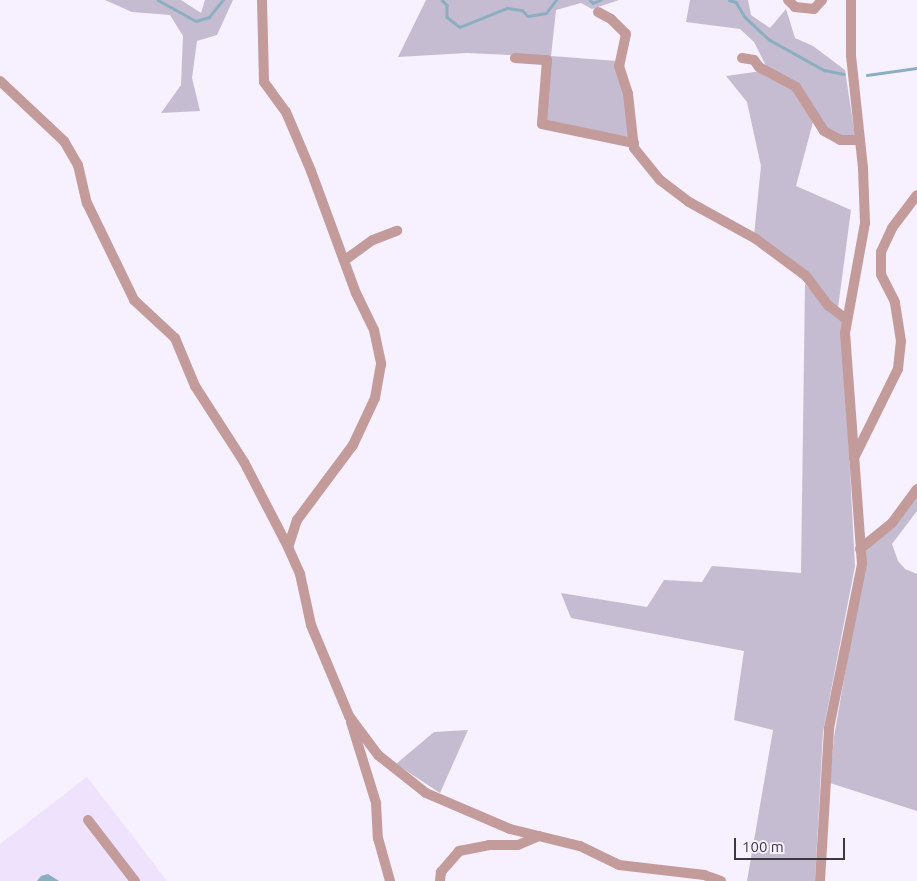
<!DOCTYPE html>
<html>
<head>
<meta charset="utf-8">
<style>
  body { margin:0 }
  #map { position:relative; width:917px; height:881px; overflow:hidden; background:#f7f0ff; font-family:Ubuntu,sans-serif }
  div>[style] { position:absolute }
  .built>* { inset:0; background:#eee2fc }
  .green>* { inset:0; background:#c6bcd2 }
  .water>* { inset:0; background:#8bafc1 }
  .stream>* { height:2.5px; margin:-1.25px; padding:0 1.25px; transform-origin:1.25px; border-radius:1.25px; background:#8bafc1 }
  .minor>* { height:10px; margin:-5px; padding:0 5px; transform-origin:5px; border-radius:5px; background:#c49b9b }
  span { translate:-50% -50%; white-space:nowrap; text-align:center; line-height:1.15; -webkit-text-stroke:5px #f7f0ff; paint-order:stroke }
  .scale { position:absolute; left:734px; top:838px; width:111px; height:22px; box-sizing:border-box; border:2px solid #3c3840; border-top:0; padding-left:6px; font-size:15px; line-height:18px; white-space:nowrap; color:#3c3840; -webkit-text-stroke:4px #f7f0ff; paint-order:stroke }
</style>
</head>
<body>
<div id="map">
  <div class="built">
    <div style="clip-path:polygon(87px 777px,167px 881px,0 881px,0 844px)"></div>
  </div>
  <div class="green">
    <div style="clip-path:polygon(105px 0,181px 0,201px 13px,205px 0,233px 0,217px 35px,197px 41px,192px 78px,200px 111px,161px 113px,181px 85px,183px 36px,170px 15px,132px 12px)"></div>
    <div style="clip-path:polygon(426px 0,619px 0,592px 9px,581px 3px,556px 10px,551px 56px,617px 61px,626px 94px,631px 140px,545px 122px,551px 57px,467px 53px,398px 57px)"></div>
    <div style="clip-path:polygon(690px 0,748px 0,751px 15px,770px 28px,786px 9px,795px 38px,813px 46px,845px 70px,855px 136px,840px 137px,825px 128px,806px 100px,768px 70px,754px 42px,740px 29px,686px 22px)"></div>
    <div style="clip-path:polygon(762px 71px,793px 88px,813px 122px,796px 186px,851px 210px,838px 308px,754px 236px,761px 166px,747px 102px,726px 76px)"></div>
    <div style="clip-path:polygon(805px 284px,842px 320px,855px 566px,823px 732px,815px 881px,747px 881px,773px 730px,734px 720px,744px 651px,571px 618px,561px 593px,647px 607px,664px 580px,702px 582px,712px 566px,801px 573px)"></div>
    <div style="clip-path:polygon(917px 494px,917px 511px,892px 544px,898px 561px,905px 569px,917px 574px,917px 811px,830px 783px,834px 737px,867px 546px)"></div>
    <div style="clip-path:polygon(468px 730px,440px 793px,396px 764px,434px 732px)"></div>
  </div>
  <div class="water">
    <div style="clip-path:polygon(48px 874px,59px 881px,37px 881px,41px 876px)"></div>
  </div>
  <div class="stream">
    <div style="left:158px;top:0;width:43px;rotate:28.9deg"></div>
    <div style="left:196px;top:21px;width:14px;rotate:-17deg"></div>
    <div style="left:209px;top:17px;width:22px;rotate:-51deg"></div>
    <div style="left:442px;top:0;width:7px;rotate:45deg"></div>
    <div style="left:447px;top:5px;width:12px;rotate:90deg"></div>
    <div style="left:447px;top:17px;width:16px;rotate:38deg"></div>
    <div style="left:460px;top:27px;width:51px;rotate:-22deg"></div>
    <div style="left:507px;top:8px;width:15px;rotate:8deg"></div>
    <div style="left:522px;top:10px;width:8px;rotate:45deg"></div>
    <div style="left:528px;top:16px;width:18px;rotate:-9deg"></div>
    <div style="left:546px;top:13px;width:16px;rotate:-52deg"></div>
    <div style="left:590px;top:0;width:4px;rotate:45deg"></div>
    <div style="left:593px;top:3px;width:8px;rotate:-23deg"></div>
    <div style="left:729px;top:0;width:7px;rotate:16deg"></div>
    <div style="left:736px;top:2px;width:17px;rotate:59deg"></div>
    <div style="left:745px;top:17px;width:34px;rotate:43deg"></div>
    <div style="left:770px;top:40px;width:62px;rotate:29.1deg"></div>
    <div style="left:824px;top:70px;width:20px;rotate:11deg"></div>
    <div style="left:867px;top:75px;width:50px;rotate:-8deg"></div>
  </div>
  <div class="minor">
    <div style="left:262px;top:0;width:82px;rotate:88.6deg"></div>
    <div style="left:264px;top:82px;width:37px;rotate:54deg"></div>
    <div style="left:286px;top:112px;width:64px;rotate:67deg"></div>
    <div style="left:311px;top:171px;width:130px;rotate:69.8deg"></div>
    <div style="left:356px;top:293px;width:41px;rotate:64.1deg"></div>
    <div style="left:374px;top:330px;width:35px;rotate:78deg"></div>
    <div style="left:381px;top:364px;width:35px;rotate:100deg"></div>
    <div style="left:375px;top:398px;width:52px;rotate:115.1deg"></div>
    <div style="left:353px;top:445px;width:94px;rotate:126.7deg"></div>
    <div style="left:297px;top:520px;width:28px;rotate:108deg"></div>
    <div style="left:788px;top:0;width:10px;rotate:45deg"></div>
    <div style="left:795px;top:7px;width:19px;rotate:6deg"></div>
    <div style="left:814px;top:9px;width:12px;rotate:-48deg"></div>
    <div style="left:598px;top:12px;width:15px;rotate:28deg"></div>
    <div style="left:611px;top:19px;width:21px;rotate:45deg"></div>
    <div style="left:626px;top:34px;width:33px;rotate:102deg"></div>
    <div style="left:619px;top:66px;width:29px;rotate:72deg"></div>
    <div style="left:628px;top:94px;width:54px;rotate:83.7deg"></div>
    <div style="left:634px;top:148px;width:41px;rotate:50.9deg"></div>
    <div style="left:660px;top:180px;width:36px;rotate:37deg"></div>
    <div style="left:689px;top:202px;width:77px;rotate:28.9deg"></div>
    <div style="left:756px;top:239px;width:62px;rotate:36.5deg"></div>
    <div style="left:806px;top:276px;width:38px;rotate:53deg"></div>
    <div style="left:829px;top:306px;width:21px;rotate:37deg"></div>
    <div style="left:515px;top:58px;width:32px;rotate:4deg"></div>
    <div style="left:547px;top:60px;width:64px;rotate:94.5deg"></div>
    <div style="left:542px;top:124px;width:94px;rotate:11.7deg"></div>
    <div style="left:742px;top:58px;width:12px;rotate:9deg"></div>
    <div style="left:754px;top:60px;width:9px;rotate:54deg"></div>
    <div style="left:759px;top:67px;width:42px;rotate:28.4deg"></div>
    <div style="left:796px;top:87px;width:52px;rotate:57.5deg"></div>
    <div style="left:824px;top:131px;width:18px;rotate:29deg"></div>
    <div style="left:840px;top:140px;width:19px"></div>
    <div style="left:0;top:81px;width:88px;rotate:43.2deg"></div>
    <div style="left:64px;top:141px;width:28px;rotate:60deg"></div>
    <div style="left:78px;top:165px;width:39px;rotate:77deg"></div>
    <div style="left:87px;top:203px;width:108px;rotate:64.1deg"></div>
    <div style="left:134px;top:300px;width:56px;rotate:42.8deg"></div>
    <div style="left:175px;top:338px;width:52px;rotate:67.4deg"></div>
    <div style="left:195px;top:386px;width:90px;rotate:57.2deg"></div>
    <div style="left:244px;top:462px;width:96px;rotate:62.6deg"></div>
    <div style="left:288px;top:547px;width:30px;rotate:66deg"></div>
    <div style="left:300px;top:574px;width:52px;rotate:77.8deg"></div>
    <div style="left:311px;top:625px;width:99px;rotate:67.3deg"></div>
    <div style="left:349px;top:716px;width:49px;rotate:53.4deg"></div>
    <div style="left:378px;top:755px;width:61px;rotate:38.4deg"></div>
    <div style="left:426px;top:793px;width:91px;rotate:23.2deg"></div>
    <div style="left:510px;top:829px;width:72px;rotate:13.7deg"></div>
    <div style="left:580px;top:846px;width:43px;rotate:26deg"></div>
    <div style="left:619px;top:865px;width:86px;rotate:6.7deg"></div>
    <div style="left:704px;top:875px;width:18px;rotate:19deg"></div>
    <div style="left:345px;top:260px;width:34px;rotate:-36deg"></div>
    <div style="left:373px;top:240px;width:26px;rotate:-21deg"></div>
    <div style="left:854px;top:458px;width:99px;rotate:-63.7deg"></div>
    <div style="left:898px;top:369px;width:28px;rotate:-84deg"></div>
    <div style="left:901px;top:341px;width:39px;rotate:-99deg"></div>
    <div style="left:895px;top:302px;width:31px;rotate:-117deg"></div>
    <div style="left:881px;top:274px;width:22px;rotate:-90deg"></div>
    <div style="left:881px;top:252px;width:26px;rotate:-65deg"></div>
    <div style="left:892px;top:228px;width:41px;rotate:-52.9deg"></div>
    <div style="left:860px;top:549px;width:41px;rotate:-39.1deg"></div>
    <div style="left:892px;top:523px;width:42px;rotate:-53.7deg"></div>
    <div style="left:351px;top:722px;width:85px;rotate:72.8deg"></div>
    <div style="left:376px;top:803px;width:35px;rotate:87deg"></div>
    <div style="left:378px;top:838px;width:45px;rotate:74.4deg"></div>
    <div style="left:88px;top:820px;width:77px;rotate:52.4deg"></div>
    <div style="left:440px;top:881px;width:9px;rotate:-84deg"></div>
    <div style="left:441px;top:872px;width:28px;rotate:-49deg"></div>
    <div style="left:459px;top:851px;width:31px;rotate:-11deg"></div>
    <div style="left:489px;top:845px;width:29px"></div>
    <div style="left:518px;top:845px;width:23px;rotate:-23deg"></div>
    <div style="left:820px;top:881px;width:153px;rotate:-86.6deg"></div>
    <div style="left:829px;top:728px;width:167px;rotate:-78.6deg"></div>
    <div style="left:862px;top:564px;width:232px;rotate:-94.2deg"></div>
    <div style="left:845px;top:333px;width:112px;rotate:-79.7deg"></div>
    <div style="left:865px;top:223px;width:55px;rotate:-92.1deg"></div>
    <div style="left:863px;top:168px;width:114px;rotate:-96.1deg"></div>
    <div style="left:851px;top:55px;width:55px;rotate:-90deg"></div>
  </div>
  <div class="scale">100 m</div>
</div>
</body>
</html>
